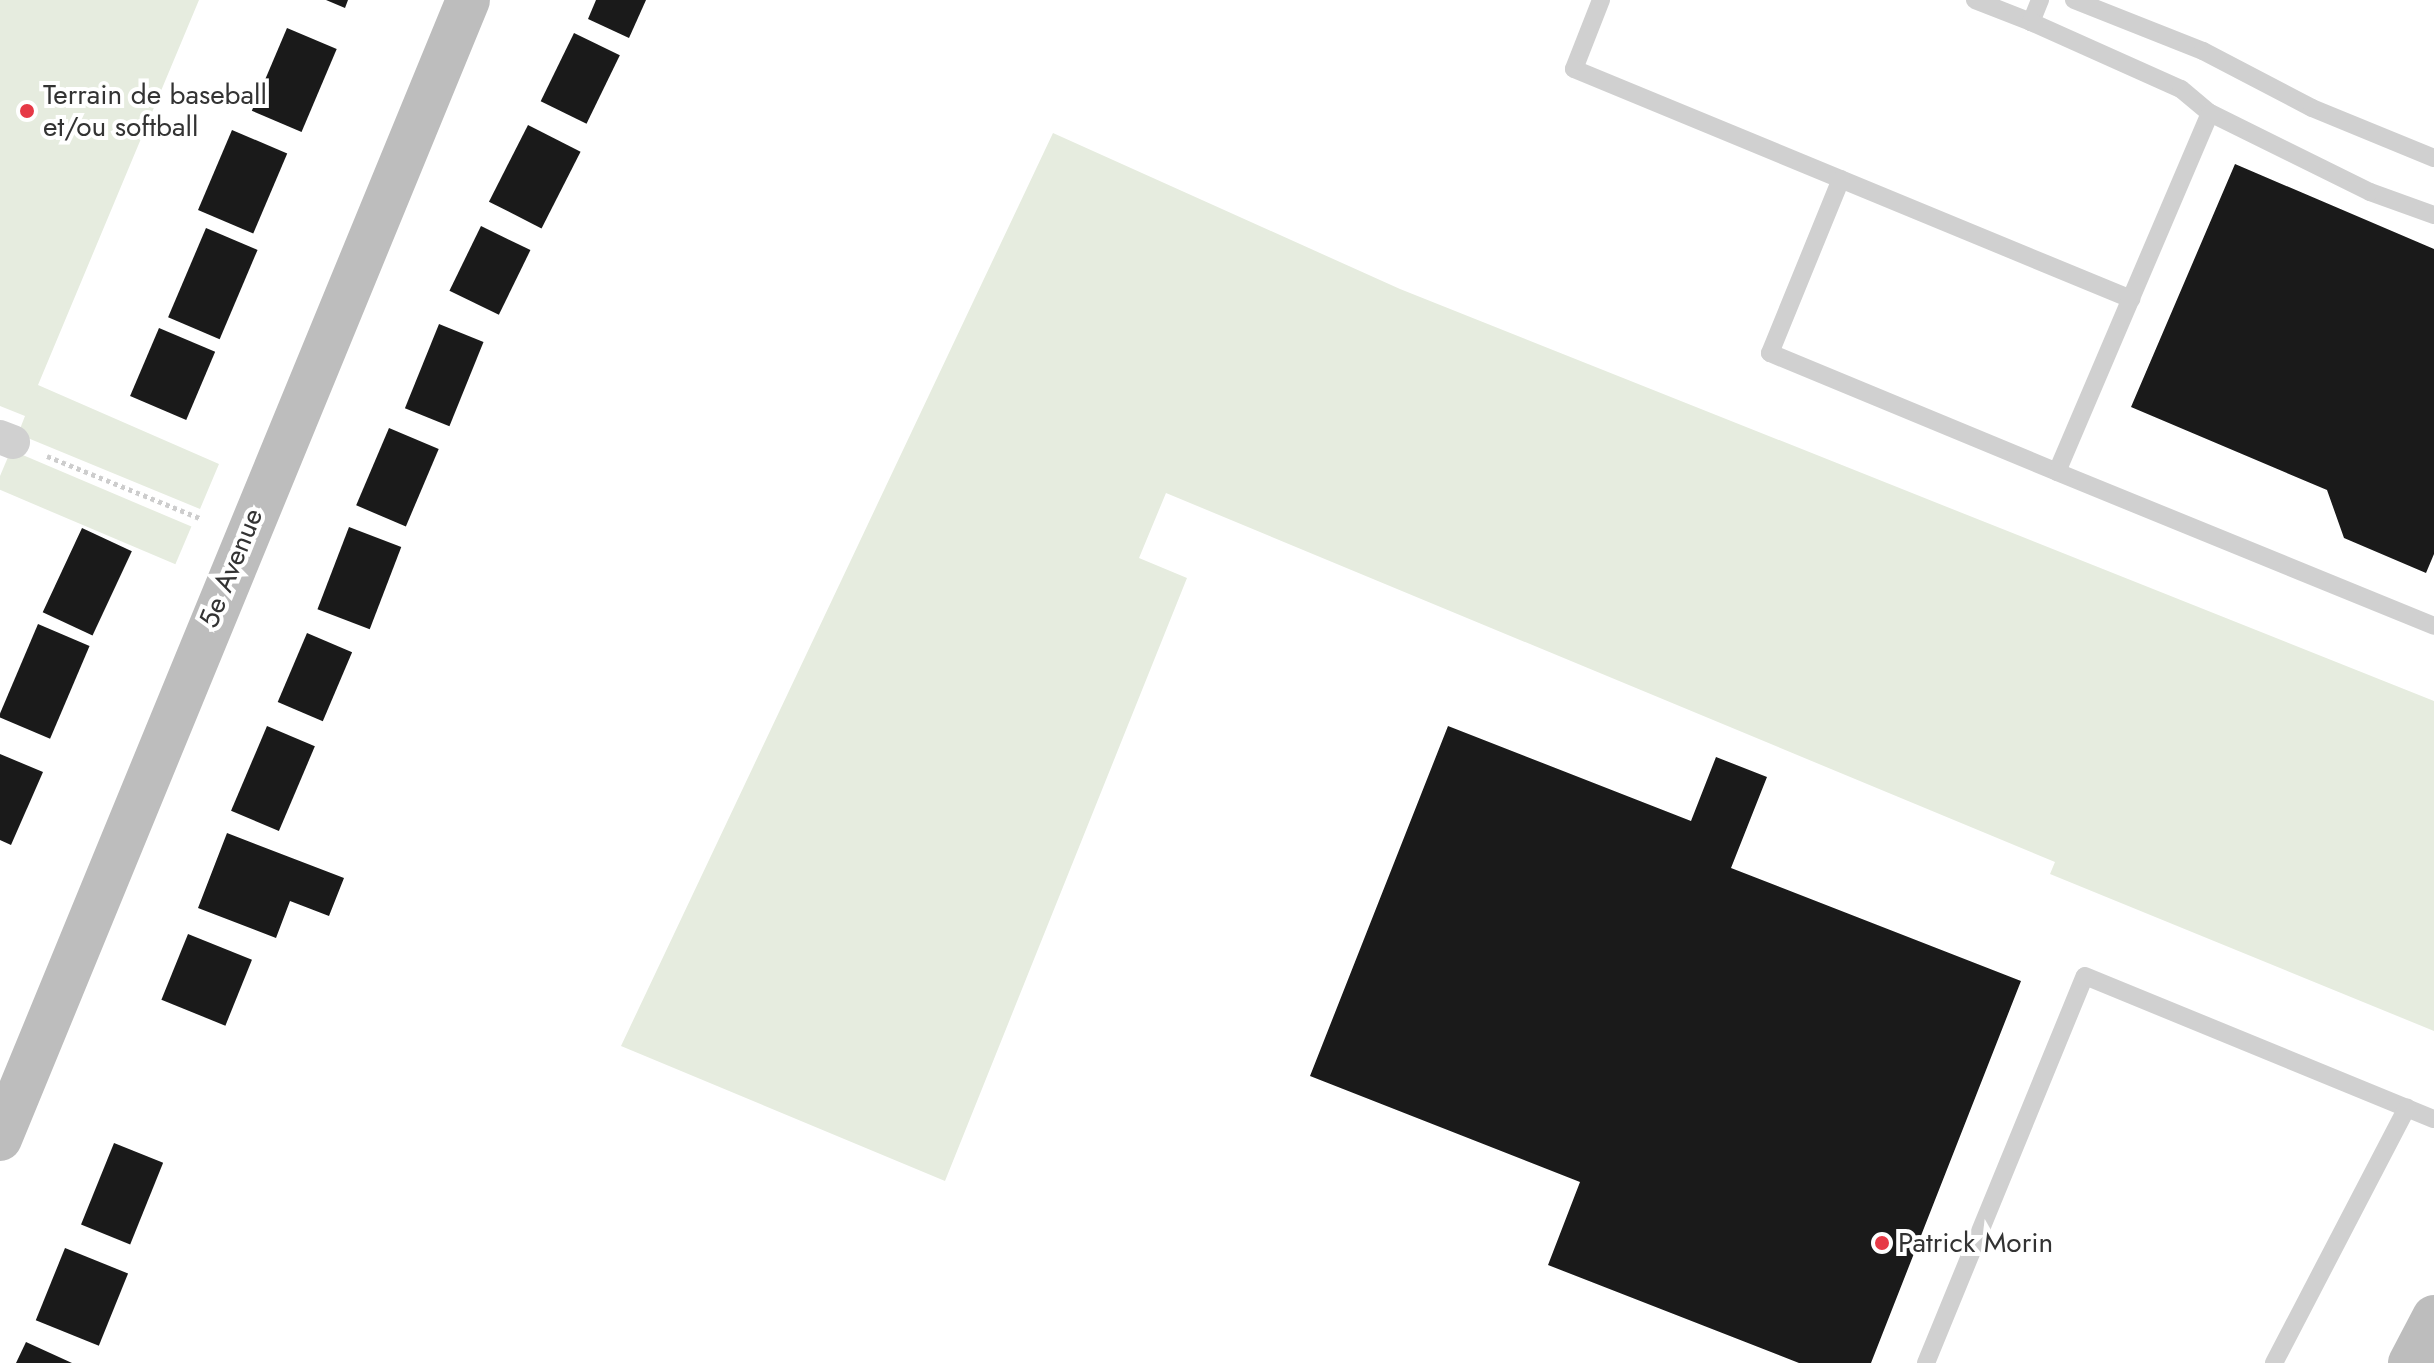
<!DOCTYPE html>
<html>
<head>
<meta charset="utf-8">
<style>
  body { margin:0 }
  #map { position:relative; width:2434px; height:1363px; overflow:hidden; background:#fff; font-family:Jost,sans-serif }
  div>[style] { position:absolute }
  .green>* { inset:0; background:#e6ecdf; transform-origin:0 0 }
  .building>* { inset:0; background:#1a1a1a; transform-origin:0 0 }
  .path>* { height:5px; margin-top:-2.5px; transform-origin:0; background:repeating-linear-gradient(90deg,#cdcdcd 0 4px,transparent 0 8px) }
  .lane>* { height:18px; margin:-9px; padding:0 9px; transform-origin:9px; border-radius:9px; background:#d0d0d0 }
  .street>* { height:34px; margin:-17px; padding:0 17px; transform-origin:17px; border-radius:17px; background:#d0d0d0 }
  .secondary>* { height:44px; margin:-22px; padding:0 22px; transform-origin:22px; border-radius:22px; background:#bdbdbd }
  .dots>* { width:22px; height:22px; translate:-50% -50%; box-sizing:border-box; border:4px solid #fff; border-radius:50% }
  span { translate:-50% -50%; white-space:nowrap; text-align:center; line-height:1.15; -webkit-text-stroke:8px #fff; paint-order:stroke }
  .poi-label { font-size:28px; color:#333 }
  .left { translate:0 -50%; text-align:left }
  .street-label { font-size:28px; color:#333 }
</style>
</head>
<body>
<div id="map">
  <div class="green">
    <div style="clip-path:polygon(0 0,199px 0,38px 385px,219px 464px,200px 509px,18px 434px,25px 416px,0 406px)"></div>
    <div style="clip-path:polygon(1053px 133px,1400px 289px,2434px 701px,2434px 1031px,2050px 874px,2055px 862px,1166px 493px,1139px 558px,1187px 578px,945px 1181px,621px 1046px)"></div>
    <div style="left:11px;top:450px;width:196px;height:41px;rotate:23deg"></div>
  </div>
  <div class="building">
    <div style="clip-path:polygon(326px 0,348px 0,345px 8px)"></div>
    <div style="clip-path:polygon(596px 0,646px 0,629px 38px,588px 19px)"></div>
    <div style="left:287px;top:28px;width:54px;height:90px;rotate:23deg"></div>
    <div style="left:574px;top:33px;width:51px;height:76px;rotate:26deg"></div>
    <div style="left:528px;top:125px;width:59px;height:86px;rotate:27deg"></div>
    <div style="left:232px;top:130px;width:60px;height:87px;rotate:23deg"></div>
    <div style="clip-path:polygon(2235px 164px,2434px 249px,2434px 554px,2426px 573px,2344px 538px,2327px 490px,2131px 407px)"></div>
    <div style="left:481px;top:226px;width:55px;height:72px;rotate:26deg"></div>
    <div style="left:206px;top:228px;width:56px;height:97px;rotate:23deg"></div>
    <div style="left:439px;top:324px;width:48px;height:91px;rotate:22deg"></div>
    <div style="left:159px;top:328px;width:61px;height:74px;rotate:23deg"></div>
    <div style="left:389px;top:428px;width:54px;height:84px;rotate:23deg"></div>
    <div style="left:349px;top:527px;width:56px;height:88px;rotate:21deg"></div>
    <div style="left:82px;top:528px;width:55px;height:93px;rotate:25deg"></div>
    <div style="left:38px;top:624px;width:56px;height:101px;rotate:23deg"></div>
    <div style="left:307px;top:633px;width:49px;height:75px;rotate:23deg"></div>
    <div style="left:267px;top:726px;width:52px;height:92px;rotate:23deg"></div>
    <div style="clip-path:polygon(1448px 726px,1691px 821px,1716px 757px,1767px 777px,1731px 868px,2021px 981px,1871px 1363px,1799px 1363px,1548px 1265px,1580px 1182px,1310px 1076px)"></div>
    <div style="clip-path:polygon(0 754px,43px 772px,11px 845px,0 840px)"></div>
    <div style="clip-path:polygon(227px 833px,344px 878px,329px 916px,290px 901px,276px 938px,198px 908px)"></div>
    <div style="left:188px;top:934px;width:69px;height:71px;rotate:22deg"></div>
    <div style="left:114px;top:1143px;width:53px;height:88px;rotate:22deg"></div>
    <div style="left:65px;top:1248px;width:68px;height:78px;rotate:22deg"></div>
    <div style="clip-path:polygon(26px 1342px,72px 1363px,16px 1363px)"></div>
  </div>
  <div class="path">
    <div style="left:47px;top:456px;width:167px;rotate:22.1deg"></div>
  </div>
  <div class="lane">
    <div style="left:1601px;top:0;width:74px;rotate:111.4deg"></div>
    <div style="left:1574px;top:69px;width:603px;rotate:22.44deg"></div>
    <div style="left:1975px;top:0;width:60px;rotate:21.4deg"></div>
    <div style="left:2040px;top:0;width:24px;rotate:112deg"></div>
    <div style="left:2031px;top:22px;width:164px;rotate:24.1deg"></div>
    <div style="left:2181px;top:89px;width:38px;rotate:40deg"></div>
    <div style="left:2074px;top:0;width:139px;rotate:21.6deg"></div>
    <div style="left:2203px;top:51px;width:123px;rotate:27.6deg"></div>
    <div style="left:2312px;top:108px;width:132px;rotate:22.3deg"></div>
    <div style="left:1841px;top:179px;width:188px;rotate:112.2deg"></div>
    <div style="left:1770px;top:353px;width:311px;rotate:22.5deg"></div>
    <div style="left:2434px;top:215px;width:68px;rotate:-160.2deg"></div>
    <div style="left:2370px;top:192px;width:178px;rotate:-153.7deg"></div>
    <div style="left:2210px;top:113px;width:390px;rotate:113.1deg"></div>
    <div style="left:2057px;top:472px;width:407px;rotate:22.2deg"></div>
    <div style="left:1926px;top:1363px;width:418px;rotate:-67.7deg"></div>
    <div style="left:2085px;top:976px;width:377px;rotate:22.3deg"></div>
    <div style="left:2274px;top:1363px;width:288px;rotate:-62.5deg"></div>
  </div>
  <div class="street">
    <div style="left:0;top:437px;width:14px;rotate:21deg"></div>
  </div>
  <div class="secondary">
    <div style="left:0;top:1139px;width:1231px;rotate:-67.66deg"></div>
    <div style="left:2410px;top:1363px;width:52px;rotate:-62.4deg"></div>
  </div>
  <div class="dots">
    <div style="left:27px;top:111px;background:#e63946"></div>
    <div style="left:1882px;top:1243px;background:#e63946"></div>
  </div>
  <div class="poi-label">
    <span class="left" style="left:43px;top:111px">Terrain de baseball<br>et/ou softball</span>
    <span class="left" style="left:1898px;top:1243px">Patrick Morin</span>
  </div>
  <div class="street-label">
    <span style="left:231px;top:568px;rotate:-68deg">5e Avenue</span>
  </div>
</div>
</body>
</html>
